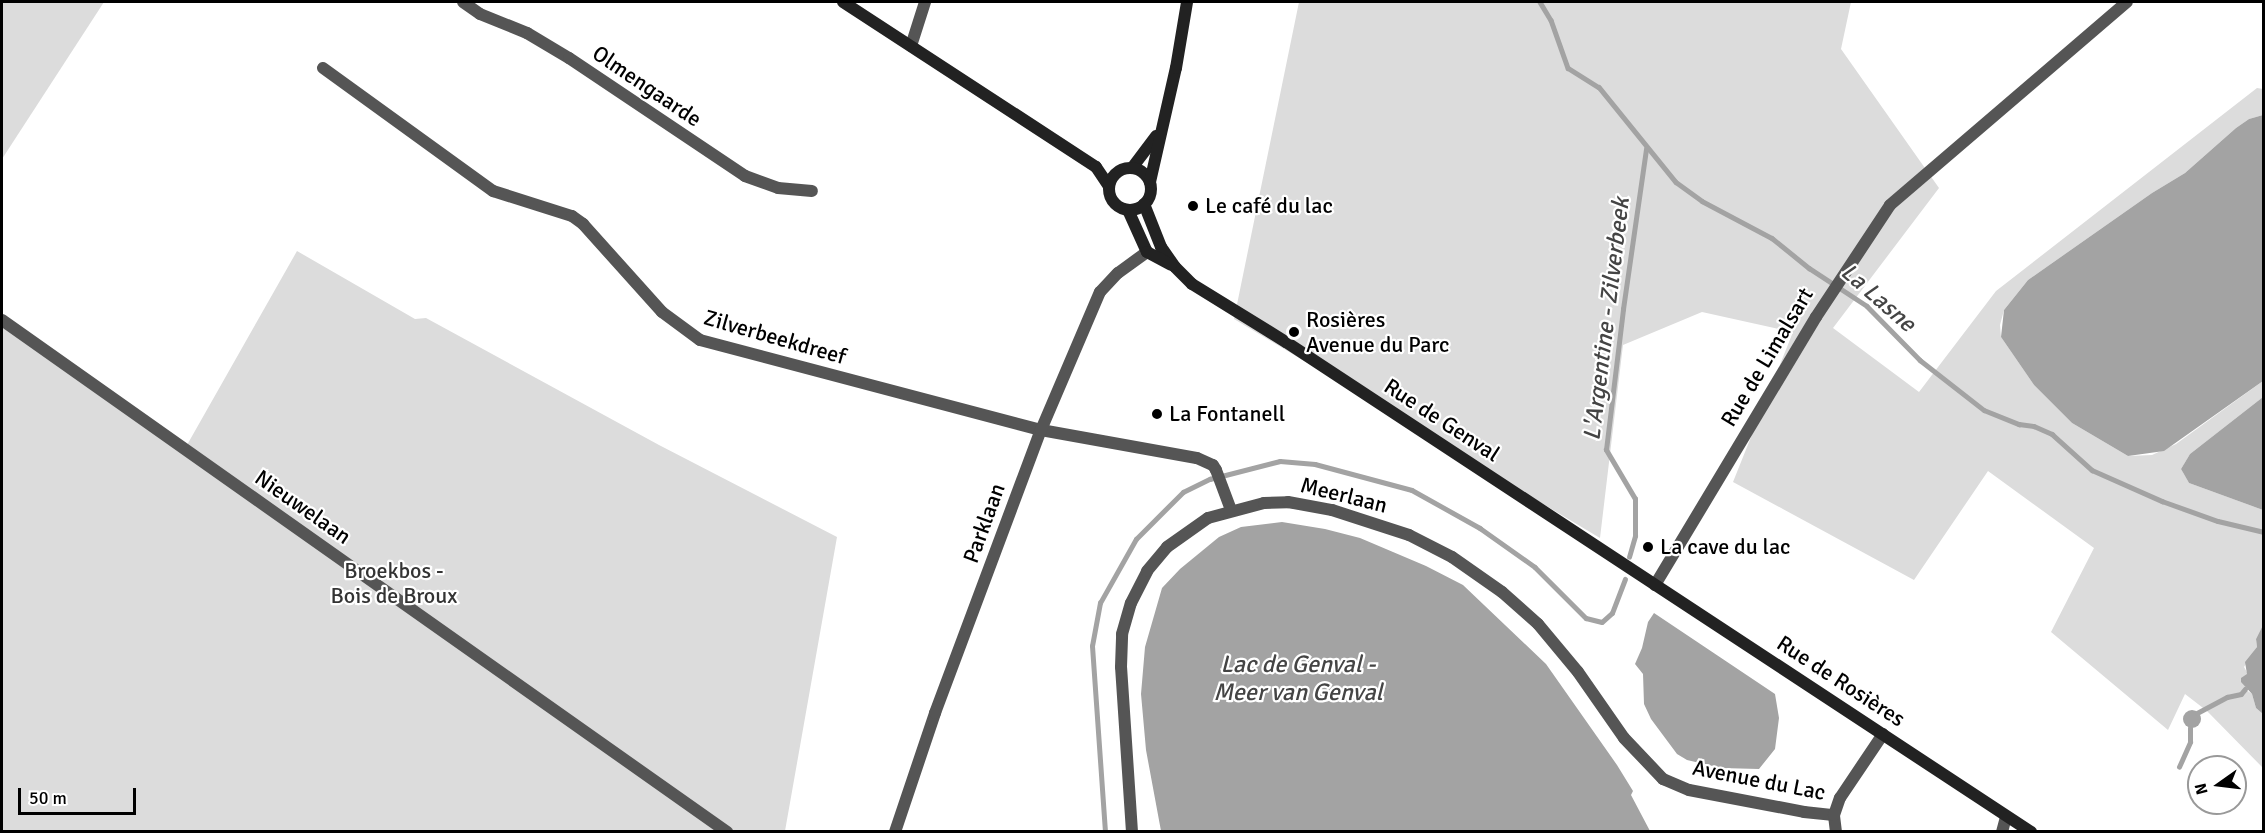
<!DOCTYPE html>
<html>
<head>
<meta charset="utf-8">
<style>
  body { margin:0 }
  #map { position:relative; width:2265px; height:833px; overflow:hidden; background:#fff; font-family:Signika,sans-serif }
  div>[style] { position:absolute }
  .green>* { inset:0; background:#dcdcdc }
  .water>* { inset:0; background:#a3a3a3 }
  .round { border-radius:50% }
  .stream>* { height:4.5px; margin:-2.25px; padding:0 2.25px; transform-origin:2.25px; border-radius:2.25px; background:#a3a3a3 }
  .street>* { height:12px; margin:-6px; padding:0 6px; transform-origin:6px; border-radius:6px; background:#555 }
  .secondary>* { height:12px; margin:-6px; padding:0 6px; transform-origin:6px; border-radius:6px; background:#222 }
  .secondary>.ring { margin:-6px; padding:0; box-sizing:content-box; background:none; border:12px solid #222; border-radius:50% }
  .dots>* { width:16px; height:16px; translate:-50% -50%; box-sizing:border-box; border:3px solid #fff; border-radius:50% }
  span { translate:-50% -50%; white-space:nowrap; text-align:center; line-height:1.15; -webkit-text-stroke:4.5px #fff; paint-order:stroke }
  .street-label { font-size:22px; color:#000 }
  .poi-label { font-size:22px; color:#000 }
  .left { translate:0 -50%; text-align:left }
  .park-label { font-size:22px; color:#333 }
  .water-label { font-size:24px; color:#444; font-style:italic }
  .frame { position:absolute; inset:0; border:3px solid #000; pointer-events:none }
  .north { position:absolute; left:2187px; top:755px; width:60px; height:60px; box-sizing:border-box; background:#fff; border:2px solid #999; border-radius:50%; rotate:256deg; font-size:16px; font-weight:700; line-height:24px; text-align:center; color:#000 }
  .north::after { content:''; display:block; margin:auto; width:21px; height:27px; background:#000; clip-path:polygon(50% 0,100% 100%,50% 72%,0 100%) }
  .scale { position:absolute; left:18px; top:788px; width:118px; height:27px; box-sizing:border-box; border:3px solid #000; border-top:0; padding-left:8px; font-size:18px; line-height:21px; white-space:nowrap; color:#000; -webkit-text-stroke:4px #fff; paint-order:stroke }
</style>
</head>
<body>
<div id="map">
  <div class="green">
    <div style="clip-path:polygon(2px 2px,104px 2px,2px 159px)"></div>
    <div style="clip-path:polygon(1299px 2px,1851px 2px,1841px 49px,1939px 188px,1833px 328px,1919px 392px,1996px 291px,2257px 88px,2263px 89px,2263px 115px,2249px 119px,2236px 128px,2185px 173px,2152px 193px,2028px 280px,2004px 310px,2000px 325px,2001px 337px,2034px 385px,2072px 423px,2128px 456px,2152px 455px,2176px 444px,2263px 381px,2263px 397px,2190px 454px,2181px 469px,2189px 483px,2263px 510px,2263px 625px,2256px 639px,2257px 647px,2244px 667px,2248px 674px,2245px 689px,2252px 694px,2256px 708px,2263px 714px,2263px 768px,2207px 711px,2185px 694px,2168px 730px,2051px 632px,2094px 548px,1988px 471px,1914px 580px,1733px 482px,1793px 332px,1702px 312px,1623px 345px,1600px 538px,1234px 319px)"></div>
    <div style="clip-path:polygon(297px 251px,415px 319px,426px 318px,659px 445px,837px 537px,785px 831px,2px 831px,2px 315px,187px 445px)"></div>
  </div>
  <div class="water">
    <div style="clip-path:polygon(2263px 115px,2263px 381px,2164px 451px,2128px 456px,2072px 423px,2034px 385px,2001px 337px,2004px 310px,2028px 280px,2152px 193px,2185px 173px,2236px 128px,2249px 119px)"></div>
    <div style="clip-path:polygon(2263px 397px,2263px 510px,2189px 483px,2181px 469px,2190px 454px)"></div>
    <div style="clip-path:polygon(1282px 522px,1325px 529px,1360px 538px,1426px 566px,1463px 585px,1546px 664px,1617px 765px,1633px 791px,1631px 795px,1650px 831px,1161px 831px,1146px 750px,1141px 694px,1145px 647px,1162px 588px,1180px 569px,1219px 537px,1241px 527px)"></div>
    <div style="clip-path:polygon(1654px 613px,1775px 694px,1779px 718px,1775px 749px,1759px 769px,1721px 768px,1687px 760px,1677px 754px,1651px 719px,1644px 704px,1643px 674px,1635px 664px,1642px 648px,1648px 622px)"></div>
    <div style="clip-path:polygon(2263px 625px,2263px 714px,2256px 708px,2252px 694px,2241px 682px,2241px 678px,2247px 674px,2245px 662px,2257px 647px,2256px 639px)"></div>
    <div class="round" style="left:2183px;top:710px;width:18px;height:18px"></div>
  </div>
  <div class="stream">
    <div style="left:1540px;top:2px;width:21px;rotate:59deg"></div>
    <div style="left:1551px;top:20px;width:51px;rotate:70.5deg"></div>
    <div style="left:1568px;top:68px;width:36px;rotate:32deg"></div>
    <div style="left:1599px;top:87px;width:122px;rotate:51deg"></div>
    <div style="left:1676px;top:182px;width:32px;rotate:36deg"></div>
    <div style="left:1702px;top:201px;width:79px;rotate:27.9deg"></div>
    <div style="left:1772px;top:238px;width:48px;rotate:39deg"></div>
    <div style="left:1809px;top:268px;width:69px;rotate:33.2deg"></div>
    <div style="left:1867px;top:306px;width:76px;rotate:45.5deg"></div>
    <div style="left:1920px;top:360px;width:81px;rotate:38deg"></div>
    <div style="left:1984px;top:410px;width:38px;rotate:22deg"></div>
    <div style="left:2019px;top:424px;width:15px;rotate:8deg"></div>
    <div style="left:2034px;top:426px;width:20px;rotate:24deg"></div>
    <div style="left:2052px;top:434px;width:54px;rotate:42deg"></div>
    <div style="left:2092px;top:470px;width:77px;rotate:23.9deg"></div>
    <div style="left:2162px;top:501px;width:59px;rotate:19.7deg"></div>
    <div style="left:2218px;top:521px;width:47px;rotate:13.4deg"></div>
    <div style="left:1629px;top:557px;width:22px;rotate:-74deg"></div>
    <div style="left:1635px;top:536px;width:37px;rotate:-90deg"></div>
    <div style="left:1635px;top:499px;width:57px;rotate:-120.6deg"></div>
    <div style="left:1606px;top:450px;width:142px;rotate:-83.1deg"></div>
    <div style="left:1623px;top:309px;width:162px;rotate:-81.8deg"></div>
    <div style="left:2197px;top:713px;width:34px;rotate:-28deg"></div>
    <div style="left:2227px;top:697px;width:14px;rotate:-12deg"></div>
    <div style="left:2241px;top:694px;width:6px;rotate:-51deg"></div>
    <div style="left:2179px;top:767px;width:27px;rotate:-66deg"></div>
    <div style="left:2190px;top:742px;width:14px;rotate:-90deg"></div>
    <div style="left:1105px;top:832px;width:186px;rotate:-94deg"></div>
    <div style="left:1092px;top:646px;width:44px;rotate:-79.5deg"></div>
    <div style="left:1100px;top:603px;width:73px;rotate:-60.6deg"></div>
    <div style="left:1136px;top:539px;width:66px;rotate:-45deg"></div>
    <div style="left:1183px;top:492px;width:30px;rotate:-26deg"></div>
    <div style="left:1210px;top:479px;width:72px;rotate:-14.4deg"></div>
    <div style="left:1280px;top:461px;width:35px;rotate:5deg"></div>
    <div style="left:1315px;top:464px;width:100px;rotate:15deg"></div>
    <div style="left:1412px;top:490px;width:78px;rotate:29.2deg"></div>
    <div style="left:1480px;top:528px;width:67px;rotate:35.3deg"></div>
    <div style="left:1535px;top:567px;width:72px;rotate:45deg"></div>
    <div style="left:1586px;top:618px;width:16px;rotate:14deg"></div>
    <div style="left:1602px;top:622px;width:13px;rotate:-42deg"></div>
    <div style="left:1612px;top:613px;width:36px;rotate:-69deg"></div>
  </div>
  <div class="street">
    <div style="left:463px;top:2px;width:21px;rotate:35deg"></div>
    <div style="left:480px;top:14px;width:51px;rotate:22deg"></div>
    <div style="left:527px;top:33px;width:49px;rotate:30.8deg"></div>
    <div style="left:569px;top:58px;width:212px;rotate:33.8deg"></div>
    <div style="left:745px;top:176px;width:35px;rotate:20deg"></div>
    <div style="left:778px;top:188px;width:34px;rotate:5deg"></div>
    <div style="left:911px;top:46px;width:46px;rotate:-72.3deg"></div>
    <div style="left:323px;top:68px;width:210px;rotate:35.9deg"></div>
    <div style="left:493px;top:191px;width:83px;rotate:17.6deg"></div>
    <div style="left:572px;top:216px;width:14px;rotate:36deg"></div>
    <div style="left:583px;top:224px;width:118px;rotate:48.1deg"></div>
    <div style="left:662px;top:312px;width:47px;rotate:36.4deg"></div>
    <div style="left:700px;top:340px;width:353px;rotate:14.8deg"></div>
    <div style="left:1041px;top:430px;width:158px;rotate:10.2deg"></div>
    <div style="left:1197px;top:458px;width:17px;rotate:24deg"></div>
    <div style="left:1213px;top:465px;width:6px;rotate:59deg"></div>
    <div style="left:1216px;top:470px;width:43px;rotate:69.4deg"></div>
    <div style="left:2px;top:320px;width:888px;rotate:35.23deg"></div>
    <div style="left:1655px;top:585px;width:313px;rotate:-59deg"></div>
    <div style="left:1816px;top:317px;width:134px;rotate:-56.5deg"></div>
    <div style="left:1890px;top:205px;width:312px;rotate:-40.6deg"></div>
    <div style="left:895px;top:832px;width:126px;rotate:-71.4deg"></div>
    <div style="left:935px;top:713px;width:302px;rotate:-69.5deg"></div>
    <div style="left:1041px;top:430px;width:150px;rotate:-66.9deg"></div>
    <div style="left:1100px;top:292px;width:26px;rotate:-47deg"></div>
    <div style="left:1118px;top:273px;width:36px;rotate:-36deg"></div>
    <div style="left:1132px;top:832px;width:165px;rotate:-93.8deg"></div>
    <div style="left:1121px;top:667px;width:33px;rotate:-88deg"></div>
    <div style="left:1122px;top:634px;width:32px;rotate:-74deg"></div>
    <div style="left:1131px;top:603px;width:36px;rotate:-63deg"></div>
    <div style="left:1147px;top:571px;width:31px;rotate:-50deg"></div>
    <div style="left:1167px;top:547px;width:50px;rotate:-35.3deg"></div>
    <div style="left:1208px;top:518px;width:58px;rotate:-15deg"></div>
    <div style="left:1264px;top:503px;width:24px;rotate:-2deg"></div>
    <div style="left:1288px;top:502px;width:45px;rotate:10.3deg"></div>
    <div style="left:1332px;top:510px;width:81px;rotate:18deg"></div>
    <div style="left:1409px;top:535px;width:48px;rotate:27.1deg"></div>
    <div style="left:1452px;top:557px;width:61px;rotate:35deg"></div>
    <div style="left:1502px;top:592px;width:48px;rotate:41.6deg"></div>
    <div style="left:1538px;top:624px;width:62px;rotate:50.2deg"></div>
    <div style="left:1578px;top:672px;width:80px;rotate:55.1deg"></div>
    <div style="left:1624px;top:738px;width:57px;rotate:46.4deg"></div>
    <div style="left:1663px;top:779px;width:28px;rotate:23deg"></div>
    <div style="left:1689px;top:790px;width:117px;rotate:10.8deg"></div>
    <div style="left:1804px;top:812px;width:30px;rotate:6deg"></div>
    <div style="left:1836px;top:832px;width:17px;rotate:-97deg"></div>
    <div style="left:1834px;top:815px;width:18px;rotate:-71deg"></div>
    <div style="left:1840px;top:798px;width:77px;rotate:-56.1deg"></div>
    <div style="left:2002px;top:832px;width:16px;rotate:-75deg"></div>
  </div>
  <div class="secondary">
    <div style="left:843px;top:2px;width:302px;rotate:33.1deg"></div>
    <div style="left:1096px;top:167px;width:23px;rotate:56deg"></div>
    <div style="left:1132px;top:168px;width:40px;rotate:-53deg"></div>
    <div class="ring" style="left:1109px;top:168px;width:30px;height:30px"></div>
    <div style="left:1150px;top:182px;width:117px;rotate:-77.2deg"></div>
    <div style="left:1176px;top:68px;width:67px;rotate:-80.5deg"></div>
    <div style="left:1144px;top:204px;width:46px;rotate:68.4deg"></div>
    <div style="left:1161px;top:247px;width:24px;rotate:55deg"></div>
    <div style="left:1175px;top:267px;width:24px;rotate:45deg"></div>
    <div style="left:1192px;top:284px;width:110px;rotate:31.7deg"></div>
    <div style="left:1286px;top:342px;width:892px;rotate:33.33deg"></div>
    <div style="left:1128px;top:210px;width:46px;rotate:65.7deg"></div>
    <div style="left:1147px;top:252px;width:27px;rotate:28deg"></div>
  </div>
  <div class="dots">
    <div style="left:1193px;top:206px;background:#000"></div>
    <div style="left:1294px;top:332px;background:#000"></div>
    <div style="left:1157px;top:414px;background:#000"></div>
    <div style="left:1648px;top:547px;background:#000"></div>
  </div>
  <div class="street-label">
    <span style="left:647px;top:86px;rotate:34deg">Olmengaarde</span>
    <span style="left:775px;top:337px;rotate:16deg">Zilverbeekdreef</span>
    <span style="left:1767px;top:357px;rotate:-59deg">Rue de Limalsart</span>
    <span style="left:1442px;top:420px;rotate:33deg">Rue de Genval</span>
    <span style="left:1344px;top:495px;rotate:14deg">Meerlaan</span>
    <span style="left:303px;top:507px;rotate:35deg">Nieuwelaan</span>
    <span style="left:984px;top:523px;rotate:-70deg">Parklaan</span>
    <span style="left:1841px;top:681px;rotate:33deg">Rue de Rosières</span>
    <span style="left:1759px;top:780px;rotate:11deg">Avenue du Lac</span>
  </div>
  <div class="poi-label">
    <span class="left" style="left:1205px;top:206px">Le café du lac</span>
    <span class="left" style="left:1306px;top:332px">Rosières<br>Avenue du Parc</span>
    <span class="left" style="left:1169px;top:414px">La Fontanell</span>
    <span class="left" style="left:1660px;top:547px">La cave du lac</span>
  </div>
  <div class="park-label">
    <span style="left:394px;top:583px">Broekbos -<br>Bois de Broux</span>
  </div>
  <div class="water-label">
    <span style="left:1878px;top:298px;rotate:41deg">La Lasne</span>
    <span style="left:1607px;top:319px;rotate:-83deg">L'Argentine - Zilverbeek</span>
    <span style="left:1298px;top:679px">Lac de Genval -<br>Meer van Genval</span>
  </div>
  <div class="frame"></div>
  <div class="north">N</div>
  <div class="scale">50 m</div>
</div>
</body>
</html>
